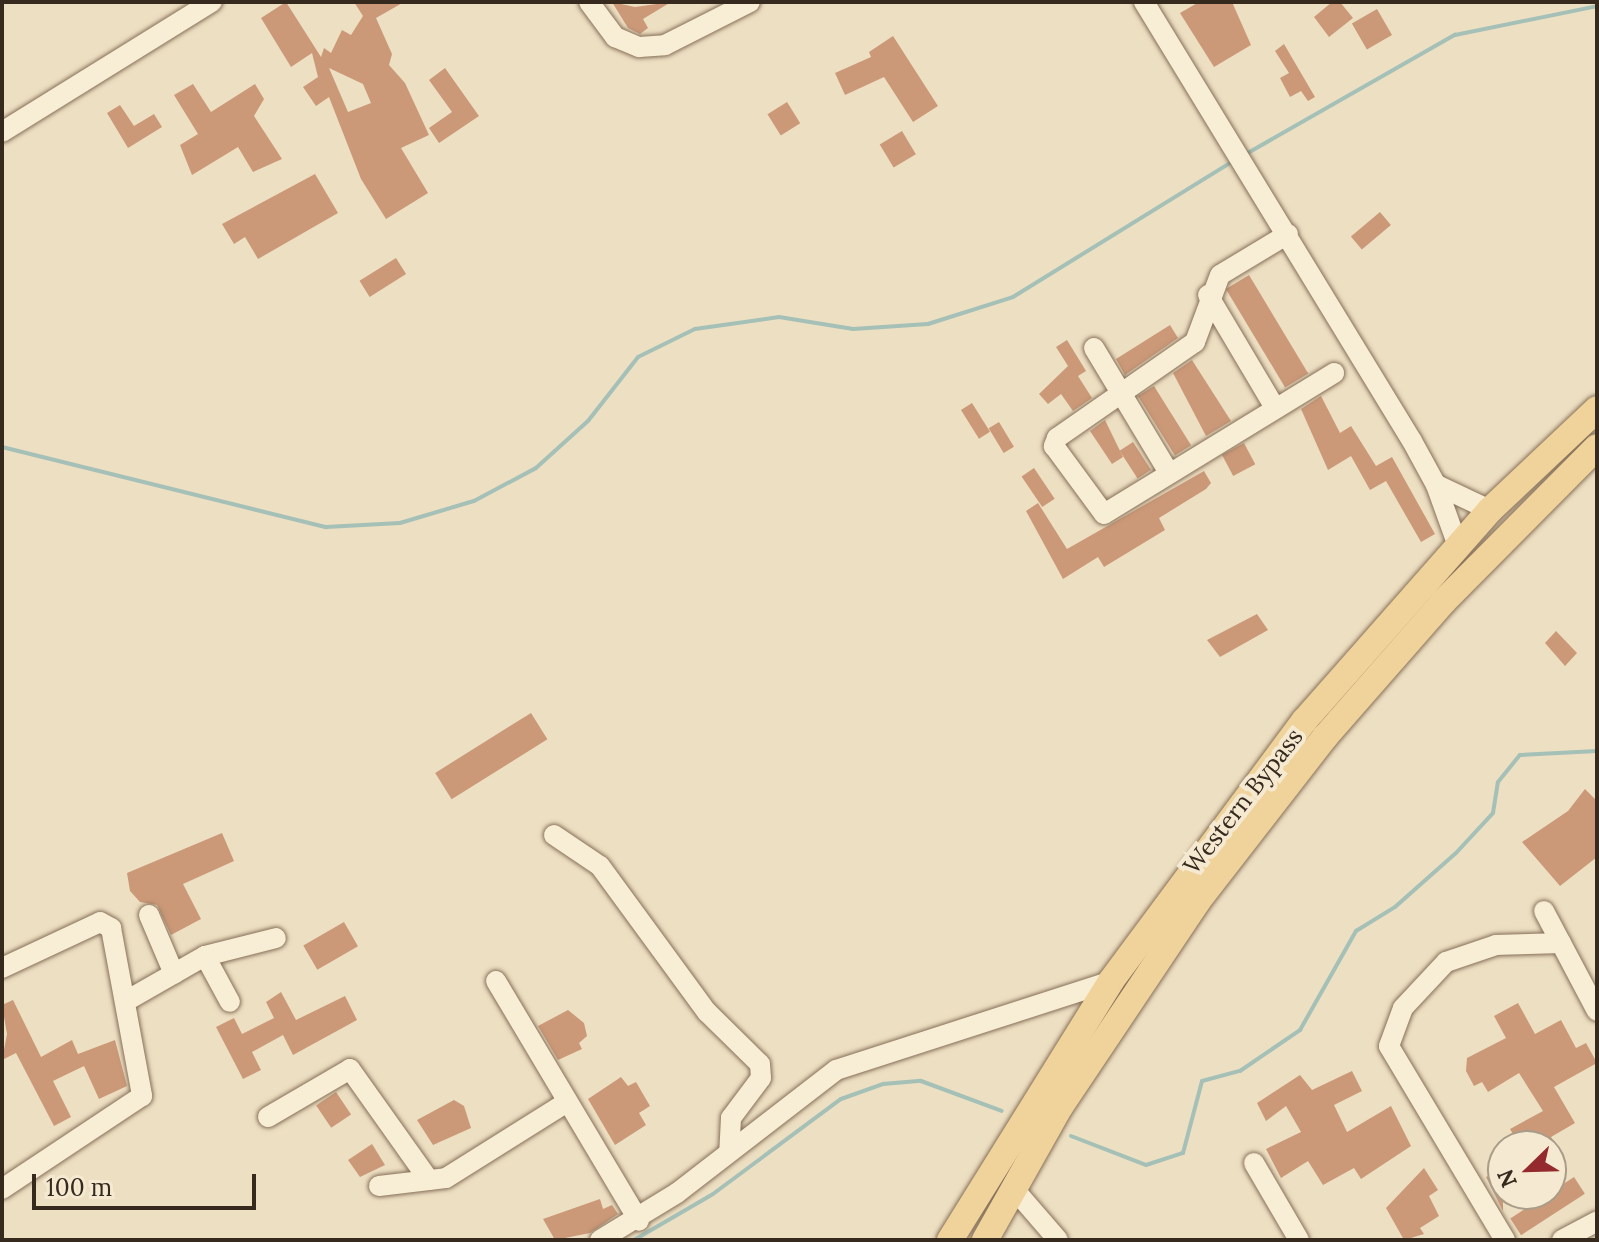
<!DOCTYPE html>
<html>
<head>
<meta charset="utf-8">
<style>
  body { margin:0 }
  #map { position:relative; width:1599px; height:1242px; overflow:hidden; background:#eddfc2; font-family:Lora,serif }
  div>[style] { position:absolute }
  .stream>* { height:4px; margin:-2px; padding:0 2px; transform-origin:2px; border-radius:2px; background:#a4c0b7 }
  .building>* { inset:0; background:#cb9978; transform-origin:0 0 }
  .roads { filter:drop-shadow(0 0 2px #867059) drop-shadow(0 0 2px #867059) }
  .minor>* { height:20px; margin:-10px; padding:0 10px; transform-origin:10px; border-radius:10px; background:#f8edd5 }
  .major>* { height:26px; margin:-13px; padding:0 13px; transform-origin:13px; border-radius:13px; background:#f0d39a }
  span { translate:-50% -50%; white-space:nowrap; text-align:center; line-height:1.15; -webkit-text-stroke:8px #f5ead1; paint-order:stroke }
  .street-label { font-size:24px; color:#36291d }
  .frame { position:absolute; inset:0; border:4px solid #36291d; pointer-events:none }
  .north { position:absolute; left:1487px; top:1130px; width:80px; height:80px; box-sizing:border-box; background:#f5ead1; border:2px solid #a99d89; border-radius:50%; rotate:247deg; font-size:22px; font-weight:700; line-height:32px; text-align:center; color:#36291d }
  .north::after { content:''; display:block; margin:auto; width:28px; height:36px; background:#942a2d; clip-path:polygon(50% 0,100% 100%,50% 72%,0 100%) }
  .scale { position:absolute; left:32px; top:1174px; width:224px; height:36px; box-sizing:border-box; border:4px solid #36291d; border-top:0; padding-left:10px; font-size:24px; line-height:28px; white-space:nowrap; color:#36291d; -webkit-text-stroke:6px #f5ead1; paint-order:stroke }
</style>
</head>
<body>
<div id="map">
  <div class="stream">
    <div style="left:1246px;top:154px;width:241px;rotate:-29.7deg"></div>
    <div style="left:1455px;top:35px;width:145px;rotate:-11.5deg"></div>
    <div style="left:2px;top:447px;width:334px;rotate:13.9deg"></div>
    <div style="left:326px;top:527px;width:74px;rotate:-3.1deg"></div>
    <div style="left:400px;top:523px;width:77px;rotate:-16.6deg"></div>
    <div style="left:474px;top:501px;width:70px;rotate:-28deg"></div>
    <div style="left:536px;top:468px;width:70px;rotate:-42.1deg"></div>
    <div style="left:588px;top:421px;width:81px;rotate:-52deg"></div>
    <div style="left:638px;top:357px;width:64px;rotate:-26.2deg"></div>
    <div style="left:695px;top:329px;width:85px;rotate:-8.1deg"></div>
    <div style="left:779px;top:317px;width:75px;rotate:9.2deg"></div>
    <div style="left:853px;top:329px;width:75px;rotate:-3.8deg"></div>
    <div style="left:928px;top:324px;width:89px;rotate:-17.6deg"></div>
    <div style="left:1013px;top:297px;width:261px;rotate:-31.7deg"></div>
    <div style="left:1071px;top:1136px;width:80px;rotate:21.1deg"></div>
    <div style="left:1146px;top:1165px;width:39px;rotate:-18deg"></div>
    <div style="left:1183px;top:1153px;width:74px;rotate:-75.2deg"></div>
    <div style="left:1202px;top:1081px;width:39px;rotate:-15deg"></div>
    <div style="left:1240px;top:1071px;width:73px;rotate:-34.3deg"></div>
    <div style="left:1300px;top:1030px;width:114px;rotate:-60.5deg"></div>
    <div style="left:1356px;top:931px;width:46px;rotate:-31.6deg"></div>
    <div style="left:1395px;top:907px;width:81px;rotate:-41.5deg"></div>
    <div style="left:1456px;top:853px;width:54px;rotate:-47.2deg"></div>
    <div style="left:1493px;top:813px;width:31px;rotate:-81deg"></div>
    <div style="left:1498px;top:782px;width:35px;rotate:-51deg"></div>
    <div style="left:1520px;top:755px;width:77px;rotate:-3deg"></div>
    <div style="left:634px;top:1240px;width:91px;rotate:-30.2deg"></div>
    <div style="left:713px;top:1194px;width:159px;rotate:-36.6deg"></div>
    <div style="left:841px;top:1099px;width:45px;rotate:-19.7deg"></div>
    <div style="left:883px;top:1084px;width:38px;rotate:-5deg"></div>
    <div style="left:921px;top:1081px;width:86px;rotate:20.3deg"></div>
  </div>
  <div class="building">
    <div style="clip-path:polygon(evenodd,286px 2px,321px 57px,324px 48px,331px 53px,342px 30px,351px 35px,363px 16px,354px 2px,404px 2px,376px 18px,392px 54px,389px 65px,405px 83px,429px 135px,401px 148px,428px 193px,386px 219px,361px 179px,329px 97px,316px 106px,303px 87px,318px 77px,312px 53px,291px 67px,261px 18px,286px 2px,329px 68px,363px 84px,371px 103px,348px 112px,329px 68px)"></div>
    <div style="clip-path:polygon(612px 2px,635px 7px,671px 2px,643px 19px,648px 28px,640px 34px,628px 28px)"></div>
    <div style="clip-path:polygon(1199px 2px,1232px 2px,1251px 45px,1214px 67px,1180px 13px)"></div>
    <div style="clip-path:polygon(1332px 2px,1340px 2px,1353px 18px,1329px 37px,1314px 17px)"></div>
    <div style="left:1377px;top:9px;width:30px;height:29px;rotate:60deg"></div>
    <div style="clip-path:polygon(893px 36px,938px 106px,913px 122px,884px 77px,845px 95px,835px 73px,871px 57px,869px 52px)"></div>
    <div style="clip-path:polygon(1284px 44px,1315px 97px,1308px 101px,1301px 91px,1290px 97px,1280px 78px,1289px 73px,1275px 51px)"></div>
    <div style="clip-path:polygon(445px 68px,479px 116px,439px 143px,429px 128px,452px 112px,429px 80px)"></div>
    <div style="clip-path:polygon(193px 84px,211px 112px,255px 84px,264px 99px,254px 116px,282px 159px,253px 172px,238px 147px,192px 175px,180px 145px,198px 134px,174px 95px)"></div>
    <div style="left:787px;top:102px;width:25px;height:23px;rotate:58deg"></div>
    <div style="clip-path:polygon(120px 105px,134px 126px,154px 114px,162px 127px,128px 148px,107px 113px)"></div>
    <div style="left:902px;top:131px;width:27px;height:26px;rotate:59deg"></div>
    <div style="clip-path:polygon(315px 174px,338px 213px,258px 259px,245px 237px,234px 244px,222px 224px)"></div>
    <div style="left:1380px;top:212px;width:17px;height:38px;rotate:50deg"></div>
    <div style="left:396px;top:258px;width:19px;height:43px;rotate:58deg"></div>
    <div style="left:1249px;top:275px;width:115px;height:27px;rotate:59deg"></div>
    <div style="clip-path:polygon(1170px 325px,1178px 338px,1125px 375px,1116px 359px)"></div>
    <div style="clip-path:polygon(1067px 340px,1086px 371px,1078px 376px,1092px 398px,1073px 411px,1061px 394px,1048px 404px,1039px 394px,1068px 366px,1056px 347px)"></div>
    <div style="clip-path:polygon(1192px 360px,1231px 421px,1206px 436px,1173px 373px)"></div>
    <div style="left:1154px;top:386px;width:70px;height:19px;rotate:58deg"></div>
    <div style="clip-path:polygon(1321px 396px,1340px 433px,1351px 426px,1376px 466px,1392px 457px,1435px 534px,1421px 542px,1386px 481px,1370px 490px,1351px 456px,1328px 470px,1301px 409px)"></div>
    <div style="left:972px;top:403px;width:34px;height:13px;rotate:58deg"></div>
    <div style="clip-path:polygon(1105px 420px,1123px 457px,1112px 464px,1090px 431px)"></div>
    <div style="left:999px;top:422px;width:29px;height:12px;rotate:59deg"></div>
    <div style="left:1133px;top:442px;width:33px;height:16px;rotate:57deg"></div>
    <div style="left:1244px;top:443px;width:24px;height:25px;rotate:62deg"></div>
    <div style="left:1034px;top:468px;width:37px;height:15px;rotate:56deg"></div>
    <div style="clip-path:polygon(1204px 471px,1211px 483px,1206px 489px,1159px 518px,1165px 530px,1104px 567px,1098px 557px,1063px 579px,1026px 511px,1038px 503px,1067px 549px)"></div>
    <div style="clip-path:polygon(1257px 614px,1268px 630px,1220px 657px,1207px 640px)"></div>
    <div style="clip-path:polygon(1556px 631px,1577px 653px,1565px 666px,1545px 643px)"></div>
    <div style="left:531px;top:713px;width:31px;height:113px;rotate:58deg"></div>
    <div style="clip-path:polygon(1585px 789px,1597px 801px,1597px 857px,1560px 886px,1522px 842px,1568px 811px)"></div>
    <div style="clip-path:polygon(222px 833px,234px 861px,183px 884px,201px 919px,171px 935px,157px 905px,140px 902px,130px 891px,127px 873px)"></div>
    <div style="left:344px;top:922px;width:28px;height:47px;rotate:60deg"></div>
    <div style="clip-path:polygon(281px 992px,296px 1020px,345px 996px,357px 1020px,293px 1055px,283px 1035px,252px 1052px,261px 1070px,243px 1079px,216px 1027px,234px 1018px,242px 1034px,274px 1018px,266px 1002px)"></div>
    <div style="clip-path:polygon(13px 1000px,41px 1057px,72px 1040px,78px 1054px,115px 1040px,127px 1086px,99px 1099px,84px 1066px,53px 1081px,71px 1117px,54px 1126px,16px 1053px,2px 1060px,7px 1034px,2px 1005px)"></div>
    <div style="clip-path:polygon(1518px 1003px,1535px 1034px,1561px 1020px,1576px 1048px,1586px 1043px,1597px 1063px,1554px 1087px,1575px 1123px,1551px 1137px,1557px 1146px,1520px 1146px,1510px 1129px,1543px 1111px,1519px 1073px,1488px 1092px,1482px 1082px,1474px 1086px,1466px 1071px,1467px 1058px,1506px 1038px,1494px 1016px)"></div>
    <div style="clip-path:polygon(568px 1010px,584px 1023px,587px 1036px,579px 1043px,582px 1049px,558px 1060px,538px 1026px)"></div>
    <div style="clip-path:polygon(1352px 1071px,1362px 1091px,1334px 1105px,1347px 1132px,1391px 1106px,1411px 1146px,1361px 1179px,1354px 1168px,1323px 1185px,1308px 1161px,1281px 1178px,1266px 1149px,1301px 1132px,1286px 1106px,1266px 1121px,1257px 1103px,1300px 1075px,1312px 1090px)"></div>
    <div style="clip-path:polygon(621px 1077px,628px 1086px,636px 1082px,650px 1106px,639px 1113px,646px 1125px,615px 1145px,588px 1099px)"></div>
    <div style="left:336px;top:1092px;width:27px;height:24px;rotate:56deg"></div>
    <div style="clip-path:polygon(454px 1100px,464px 1106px,471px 1128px,433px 1145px,417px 1120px)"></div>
    <div style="clip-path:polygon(372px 1144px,385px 1165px,360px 1177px,348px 1160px)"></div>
    <div style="clip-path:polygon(1424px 1168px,1438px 1190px,1429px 1196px,1439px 1216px,1420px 1228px,1424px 1234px,1404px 1240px,1386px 1208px)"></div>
    <div style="clip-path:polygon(1503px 1169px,1503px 1211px,1486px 1177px)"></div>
    <div style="left:1574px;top:1177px;width:20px;height:76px;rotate:57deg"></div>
    <div style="clip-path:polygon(600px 1199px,603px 1209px,612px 1205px,618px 1214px,590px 1233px,555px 1240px,543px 1219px)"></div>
  </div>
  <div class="roads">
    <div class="minor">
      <div style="left:589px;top:2px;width:44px;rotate:53.4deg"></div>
      <div style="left:615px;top:37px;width:26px;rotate:23deg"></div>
      <div style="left:639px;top:47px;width:26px;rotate:-4deg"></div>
      <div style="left:665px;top:45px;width:95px;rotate:-26.8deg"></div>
      <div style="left:1144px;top:2px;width:514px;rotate:58.6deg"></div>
      <div style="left:1412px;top:441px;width:50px;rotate:61.4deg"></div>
      <div style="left:1436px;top:485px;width:65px;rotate:70.2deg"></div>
      <div style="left:2px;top:132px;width:247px;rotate:-31.8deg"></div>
      <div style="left:1288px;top:234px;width:79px;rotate:148.9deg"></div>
      <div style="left:1220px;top:275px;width:72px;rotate:110.5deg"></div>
      <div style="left:1195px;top:342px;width:168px;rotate:145.2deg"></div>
      <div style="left:1057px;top:438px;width:9px;rotate:111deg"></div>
      <div style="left:1054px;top:446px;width:84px;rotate:53.7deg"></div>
      <div style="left:1104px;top:514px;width:270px;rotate:-31.5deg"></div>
      <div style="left:1208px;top:295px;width:131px;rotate:59.3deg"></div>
      <div style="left:1094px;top:348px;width:146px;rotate:59deg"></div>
      <div style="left:1437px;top:485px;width:59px;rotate:25.3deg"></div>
      <div style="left:554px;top:835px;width:55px;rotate:34deg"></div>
      <div style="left:600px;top:866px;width:181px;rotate:53.8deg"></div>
      <div style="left:707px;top:1012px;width:74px;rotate:44.5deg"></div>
      <div style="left:760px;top:1064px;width:14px;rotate:86deg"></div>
      <div style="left:761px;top:1078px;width:50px;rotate:126.9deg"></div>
      <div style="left:731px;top:1118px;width:34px;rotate:93deg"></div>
      <div style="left:1544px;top:911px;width:113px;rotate:62.1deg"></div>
      <div style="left:149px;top:915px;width:64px;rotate:67deg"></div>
      <div style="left:205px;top:956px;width:52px;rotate:61.5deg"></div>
      <div style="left:2px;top:968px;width:108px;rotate:-25.1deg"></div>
      <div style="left:100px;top:922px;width:13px;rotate:29deg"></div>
      <div style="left:111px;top:928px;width:171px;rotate:79.5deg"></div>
      <div style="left:142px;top:1096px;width:168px;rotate:146.4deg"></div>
      <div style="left:496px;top:981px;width:279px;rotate:59.2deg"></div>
      <div style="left:126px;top:1001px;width:91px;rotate:-29.7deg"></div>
      <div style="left:205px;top:956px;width:73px;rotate:-14.2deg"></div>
      <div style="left:268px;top:1117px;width:95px;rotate:-30.3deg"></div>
      <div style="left:350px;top:1069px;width:136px;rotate:54.6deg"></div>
      <div style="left:1254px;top:1163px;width:89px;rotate:59.7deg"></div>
      <div style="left:379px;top:1186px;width:67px;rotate:-6.8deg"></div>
      <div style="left:446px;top:1178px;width:143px;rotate:-32.1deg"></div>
      <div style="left:1014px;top:1189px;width:67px;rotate:49.2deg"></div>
      <div style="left:600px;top:1240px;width:90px;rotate:-31.4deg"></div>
      <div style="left:677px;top:1193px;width:201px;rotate:-37.7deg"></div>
      <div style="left:836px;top:1070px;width:289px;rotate:-17.9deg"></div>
      <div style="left:1505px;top:1240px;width:226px;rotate:-120.9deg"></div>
      <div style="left:1389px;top:1046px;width:40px;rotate:-69.8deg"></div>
      <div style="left:1403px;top:1008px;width:63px;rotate:-46.9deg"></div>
      <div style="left:1446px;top:962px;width:53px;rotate:-18.8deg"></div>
      <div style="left:1496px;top:945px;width:65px;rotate:-1.8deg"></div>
      <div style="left:1562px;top:1240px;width:40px;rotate:-28deg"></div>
    </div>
    <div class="major">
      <div style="left:950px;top:1240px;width:305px;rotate:-58.1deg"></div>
      <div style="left:1111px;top:981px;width:325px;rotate:-53.4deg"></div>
      <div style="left:1305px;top:720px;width:280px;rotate:-48.6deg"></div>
      <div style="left:1490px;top:510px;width:147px;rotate:-43.3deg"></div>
      <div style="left:985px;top:1240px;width:153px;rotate:-60.6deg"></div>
      <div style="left:1060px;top:1107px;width:247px;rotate:-56.2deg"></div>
      <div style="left:1197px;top:902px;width:209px;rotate:-52.2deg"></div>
      <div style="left:1325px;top:737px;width:179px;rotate:-48.8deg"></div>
      <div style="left:1443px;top:602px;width:218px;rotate:-45.2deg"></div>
    </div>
  </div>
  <div class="street-label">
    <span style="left:1243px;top:801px;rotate:-52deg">Western Bypass</span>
  </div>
  <div class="frame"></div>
  <div class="north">N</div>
  <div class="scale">100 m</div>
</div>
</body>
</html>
